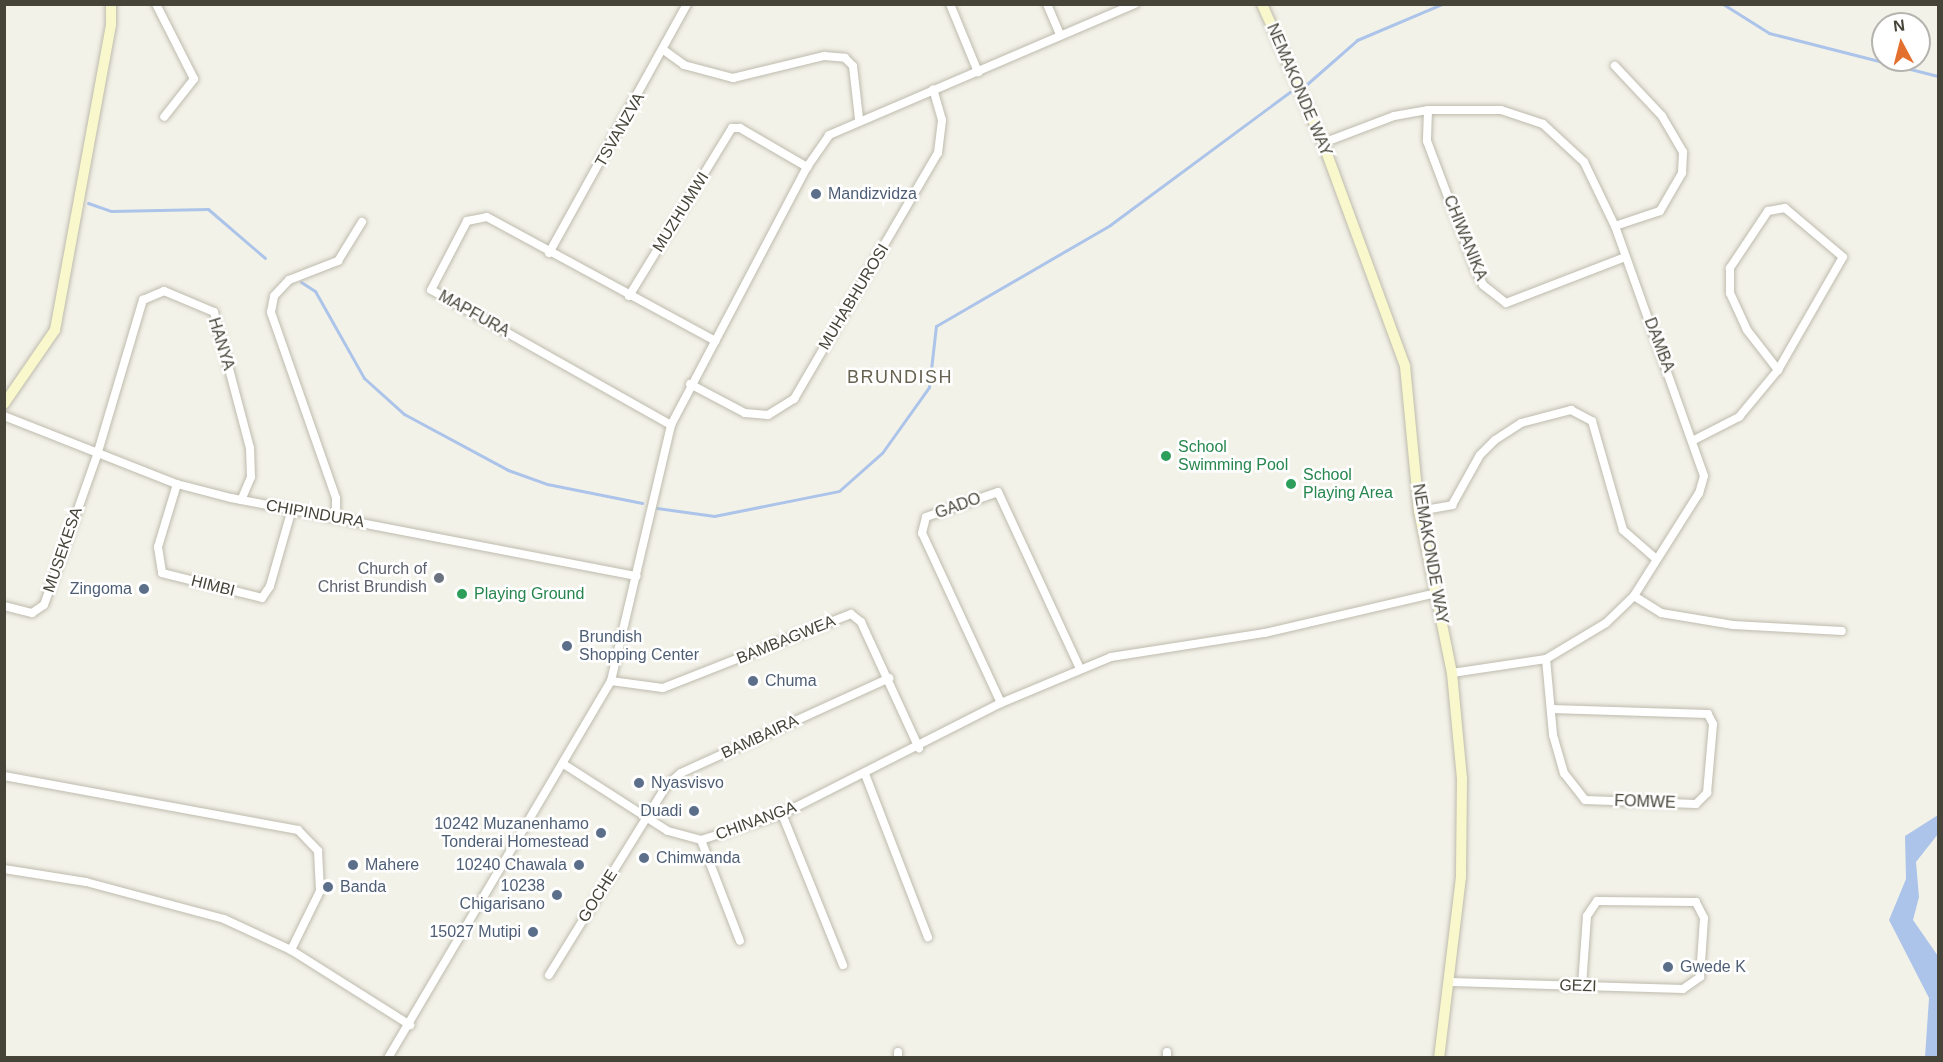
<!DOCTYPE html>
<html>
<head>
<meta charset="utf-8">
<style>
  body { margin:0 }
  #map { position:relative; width:1943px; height:1062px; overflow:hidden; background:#f3f2e9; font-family:Arial,sans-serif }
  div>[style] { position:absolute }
  .water>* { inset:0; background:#acc4e9 }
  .stream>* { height:3px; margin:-1.5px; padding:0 1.5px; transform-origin:1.5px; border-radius:1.5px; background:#acc4e9 }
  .roads { filter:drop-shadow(0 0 2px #bebbad) drop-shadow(0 0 2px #bebbad) }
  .street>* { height:8px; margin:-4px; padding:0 4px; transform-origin:4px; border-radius:4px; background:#fff }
  .secondary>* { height:10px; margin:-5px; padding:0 5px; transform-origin:5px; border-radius:5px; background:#f9f8cd }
  .dots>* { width:16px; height:16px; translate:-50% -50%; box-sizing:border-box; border:3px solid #fff; border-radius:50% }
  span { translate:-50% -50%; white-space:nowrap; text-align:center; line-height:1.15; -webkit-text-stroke:5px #fff; paint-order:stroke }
  .street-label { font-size:16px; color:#464438 }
  .service-label { font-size:16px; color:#4e5e75 }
  .left { translate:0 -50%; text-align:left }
  .right { translate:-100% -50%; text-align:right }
  .leisure-label { font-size:16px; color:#27864d }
  .worship-label { font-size:16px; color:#5b616d }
  .neighbourhood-label { font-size:18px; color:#686351; letter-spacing:1.5px }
  .frame { position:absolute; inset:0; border:6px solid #464438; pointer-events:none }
  .north { position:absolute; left:1871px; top:12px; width:60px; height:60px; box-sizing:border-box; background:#fff; border:2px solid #b5b4af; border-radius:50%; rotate:353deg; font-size:16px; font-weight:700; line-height:24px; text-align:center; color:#464438 }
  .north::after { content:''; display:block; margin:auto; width:21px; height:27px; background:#e47030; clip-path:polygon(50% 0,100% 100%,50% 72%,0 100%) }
</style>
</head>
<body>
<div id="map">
  <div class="water">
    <div style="clip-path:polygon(1938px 815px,1938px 834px,1916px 862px,1919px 897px,1913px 920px,1938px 956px,1938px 1057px,1925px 1057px,1929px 998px,1889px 920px,1906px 879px,1905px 836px)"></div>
  </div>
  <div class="stream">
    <div style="left:1723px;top:4px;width:54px;rotate:32.2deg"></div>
    <div style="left:1769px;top:33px;width:174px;rotate:14.3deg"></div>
    <div style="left:1307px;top:84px;width:67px;rotate:-41.3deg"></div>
    <div style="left:1357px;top:40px;width:92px;rotate:-23deg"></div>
    <div style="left:88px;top:203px;width:24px;rotate:19deg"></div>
    <div style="left:111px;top:211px;width:97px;rotate:-1.2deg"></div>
    <div style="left:208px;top:209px;width:75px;rotate:40.7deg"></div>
    <div style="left:301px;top:282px;width:17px;rotate:33deg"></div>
    <div style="left:315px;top:291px;width:100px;rotate:60.6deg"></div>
    <div style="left:364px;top:378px;width:54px;rotate:42deg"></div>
    <div style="left:404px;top:414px;width:118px;rotate:28.3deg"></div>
    <div style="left:508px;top:470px;width:41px;rotate:19.7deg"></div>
    <div style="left:547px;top:484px;width:97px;rotate:11.3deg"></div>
    <div style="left:657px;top:508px;width:58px;rotate:8deg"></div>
    <div style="left:714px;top:516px;width:127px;rotate:-11.3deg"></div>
    <div style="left:839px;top:491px;width:57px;rotate:-41.5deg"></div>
    <div style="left:882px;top:453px;width:81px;rotate:-54.5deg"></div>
    <div style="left:929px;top:387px;width:61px;rotate:-83.5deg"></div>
    <div style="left:936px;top:326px;width:201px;rotate:-30.1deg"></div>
    <div style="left:1110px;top:225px;width:224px;rotate:-36.5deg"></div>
  </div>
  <div class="roads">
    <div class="street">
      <div style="left:156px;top:4px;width:84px;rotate:63.1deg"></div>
      <div style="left:194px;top:79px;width:48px;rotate:128.3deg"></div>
      <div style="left:950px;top:4px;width:74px;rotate:67.6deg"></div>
      <div style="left:1047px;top:4px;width:34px;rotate:67deg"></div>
      <div style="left:665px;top:51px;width:24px;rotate:36deg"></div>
      <div style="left:684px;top:65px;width:51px;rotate:14.9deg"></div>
      <div style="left:733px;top:78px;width:94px;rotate:-13.6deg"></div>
      <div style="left:824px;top:56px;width:21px;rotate:5deg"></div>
      <div style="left:845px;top:58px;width:11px;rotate:45deg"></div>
      <div style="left:853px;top:66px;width:53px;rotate:83.5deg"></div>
      <div style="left:1428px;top:110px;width:31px;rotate:92deg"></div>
      <div style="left:1427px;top:141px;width:137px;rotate:69.4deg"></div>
      <div style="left:1475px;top:269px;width:18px;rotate:63deg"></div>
      <div style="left:1483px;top:285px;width:29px;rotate:38deg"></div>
      <div style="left:1506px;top:303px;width:128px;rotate:-21.1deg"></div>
      <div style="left:1323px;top:143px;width:76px;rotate:-20.8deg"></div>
      <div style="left:1394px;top:116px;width:35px;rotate:-10deg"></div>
      <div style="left:1428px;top:110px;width:73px"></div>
      <div style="left:1501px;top:110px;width:44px;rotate:18.4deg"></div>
      <div style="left:1543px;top:124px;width:56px;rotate:42.8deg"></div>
      <div style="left:1584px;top:162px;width:71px;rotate:64.2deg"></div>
      <div style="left:1615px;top:226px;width:265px;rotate:70.4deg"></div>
      <div style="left:1704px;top:476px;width:18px;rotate:106deg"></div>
      <div style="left:1699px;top:493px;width:122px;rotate:122.3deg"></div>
      <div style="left:1634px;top:596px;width:39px;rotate:136deg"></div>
      <div style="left:1606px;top:623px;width:70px;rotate:149deg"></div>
      <div style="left:1546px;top:659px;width:95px;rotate:171.5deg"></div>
      <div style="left:1615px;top:226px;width:47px;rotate:-18.4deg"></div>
      <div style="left:1660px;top:211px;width:44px;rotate:-59.9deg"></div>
      <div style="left:1682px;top:173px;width:21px;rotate:-87deg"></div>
      <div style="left:1683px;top:152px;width:42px;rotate:-120.3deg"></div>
      <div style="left:1662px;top:116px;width:69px;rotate:-133.2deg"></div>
      <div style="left:549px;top:253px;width:285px;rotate:-61deg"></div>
      <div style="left:629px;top:296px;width:197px;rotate:-58.5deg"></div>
      <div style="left:732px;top:128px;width:8px"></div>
      <div style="left:740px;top:128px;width:78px;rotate:30.2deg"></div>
      <div style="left:690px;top:384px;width:62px;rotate:27.8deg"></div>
      <div style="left:745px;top:413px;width:23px;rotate:5deg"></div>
      <div style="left:768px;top:415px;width:31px;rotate:-32deg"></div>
      <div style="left:794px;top:399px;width:285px;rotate:-59.7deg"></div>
      <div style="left:938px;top:153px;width:33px;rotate:-83deg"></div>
      <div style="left:942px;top:120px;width:32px;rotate:-106deg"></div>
      <div style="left:4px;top:416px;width:186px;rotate:21.5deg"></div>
      <div style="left:177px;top:484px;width:56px;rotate:14.5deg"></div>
      <div style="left:231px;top:498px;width:413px;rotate:10.9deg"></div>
      <div style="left:671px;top:425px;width:275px;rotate:-150.6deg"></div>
      <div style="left:431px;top:290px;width:78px;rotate:-62.4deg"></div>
      <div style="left:467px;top:221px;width:20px;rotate:-11deg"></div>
      <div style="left:487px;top:217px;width:260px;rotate:28.5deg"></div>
      <div style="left:1694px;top:440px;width:51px;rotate:-27.1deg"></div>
      <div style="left:1739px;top:417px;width:61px;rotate:-50.3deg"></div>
      <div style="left:1778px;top:370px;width:130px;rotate:-60.1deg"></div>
      <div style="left:1843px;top:257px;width:76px;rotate:-139.8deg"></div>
      <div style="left:1785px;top:208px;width:17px;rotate:170deg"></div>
      <div style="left:1768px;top:211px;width:69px;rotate:123.7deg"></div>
      <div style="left:1730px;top:268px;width:25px;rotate:90deg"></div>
      <div style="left:1730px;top:293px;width:41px;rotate:65.3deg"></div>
      <div style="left:1747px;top:330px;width:51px;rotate:52.2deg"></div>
      <div style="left:177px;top:484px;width:66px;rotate:106.8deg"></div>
      <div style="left:158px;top:547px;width:26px;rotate:81deg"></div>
      <div style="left:162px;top:573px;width:103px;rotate:14deg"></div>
      <div style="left:262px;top:598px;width:14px;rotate:-56deg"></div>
      <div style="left:270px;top:586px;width:80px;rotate:-74.1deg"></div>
      <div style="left:1419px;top:511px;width:34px;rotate:-10deg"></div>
      <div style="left:1452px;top:505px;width:57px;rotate:-60.8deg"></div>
      <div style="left:1480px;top:455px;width:21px;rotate:-45deg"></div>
      <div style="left:1495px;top:440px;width:31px;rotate:-33deg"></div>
      <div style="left:1521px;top:423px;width:52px;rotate:-14.6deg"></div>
      <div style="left:1571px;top:410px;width:24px;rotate:28deg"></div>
      <div style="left:1592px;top:421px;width:113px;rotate:74.1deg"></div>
      <div style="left:1623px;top:530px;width:43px;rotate:41.2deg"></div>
      <div style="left:336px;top:517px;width:19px;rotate:-90deg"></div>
      <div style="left:336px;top:498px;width:197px;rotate:-109.3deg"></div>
      <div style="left:271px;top:312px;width:16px;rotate:-79deg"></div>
      <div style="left:274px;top:296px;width:22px;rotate:-47deg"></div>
      <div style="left:289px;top:280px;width:53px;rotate:-21.2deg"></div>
      <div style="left:338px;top:261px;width:46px;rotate:-58.4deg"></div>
      <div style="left:1634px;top:596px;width:32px;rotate:32deg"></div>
      <div style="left:1661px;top:613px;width:73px;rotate:9.5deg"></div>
      <div style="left:1733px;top:625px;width:109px;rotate:3.2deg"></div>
      <div style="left:4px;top:606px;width:29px;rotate:14deg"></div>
      <div style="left:32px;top:613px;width:14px;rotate:-34deg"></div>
      <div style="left:44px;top:605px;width:159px;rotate:-70.5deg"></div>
      <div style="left:97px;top:455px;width:162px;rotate:-73.5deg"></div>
      <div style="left:143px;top:300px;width:23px;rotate:-23deg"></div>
      <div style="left:164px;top:291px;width:54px;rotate:22.8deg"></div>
      <div style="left:214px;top:312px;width:141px;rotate:75.2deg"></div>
      <div style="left:250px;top:448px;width:29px;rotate:88deg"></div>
      <div style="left:251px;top:477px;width:25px;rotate:113deg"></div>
      <div style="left:1546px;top:659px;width:76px;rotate:84.7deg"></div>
      <div style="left:1553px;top:735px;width:40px;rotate:74deg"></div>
      <div style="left:1564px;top:773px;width:34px;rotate:52deg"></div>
      <div style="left:1585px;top:800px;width:111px;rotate:2.1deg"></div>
      <div style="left:1696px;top:804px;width:16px;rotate:-45deg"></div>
      <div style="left:1707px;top:793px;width:69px;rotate:-85deg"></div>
      <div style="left:1713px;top:724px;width:11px;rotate:-117deg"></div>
      <div style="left:1708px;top:714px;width:157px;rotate:-178.2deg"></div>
      <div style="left:611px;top:681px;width:52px;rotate:7.7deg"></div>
      <div style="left:663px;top:688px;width:202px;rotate:-21.5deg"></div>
      <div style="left:851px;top:614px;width:13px;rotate:39deg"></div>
      <div style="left:861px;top:622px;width:139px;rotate:65.3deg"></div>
      <div style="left:1001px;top:703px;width:187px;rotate:-114.9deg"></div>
      <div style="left:922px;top:533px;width:16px;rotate:-76deg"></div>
      <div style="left:926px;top:517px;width:76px;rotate:-19.1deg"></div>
      <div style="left:998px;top:492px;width:195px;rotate:65.1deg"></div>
      <div style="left:565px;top:765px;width:122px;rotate:32.7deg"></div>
      <div style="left:668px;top:831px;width:34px;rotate:15deg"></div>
      <div style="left:701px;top:840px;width:85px;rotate:-17.8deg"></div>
      <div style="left:782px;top:814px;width:246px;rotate:-26.9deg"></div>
      <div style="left:1001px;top:703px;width:119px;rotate:-22.7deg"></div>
      <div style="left:1111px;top:657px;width:156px;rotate:-8.9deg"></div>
      <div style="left:1265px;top:633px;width:177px;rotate:-13.1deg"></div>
      <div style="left:865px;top:774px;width:175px;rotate:68.9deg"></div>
      <div style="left:4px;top:776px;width:299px;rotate:10.4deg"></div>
      <div style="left:298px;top:830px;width:29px;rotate:46deg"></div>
      <div style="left:318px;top:851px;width:40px;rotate:87.1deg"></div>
      <div style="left:320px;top:891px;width:66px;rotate:116.2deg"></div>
      <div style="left:782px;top:814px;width:163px;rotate:68deg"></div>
      <div style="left:701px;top:840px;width:108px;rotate:68.9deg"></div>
      <div style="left:4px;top:869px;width:83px;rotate:9deg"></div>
      <div style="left:86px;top:882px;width:143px;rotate:15deg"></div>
      <div style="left:224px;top:919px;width:74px;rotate:24.8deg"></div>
      <div style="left:291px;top:950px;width:141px;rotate:32.2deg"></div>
      <div style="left:549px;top:975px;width:224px;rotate:-58.2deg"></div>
      <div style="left:667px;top:785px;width:18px;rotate:-41deg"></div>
      <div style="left:681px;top:773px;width:229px;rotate:-24.5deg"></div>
      <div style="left:1451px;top:982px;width:232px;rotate:1.7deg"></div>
      <div style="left:1683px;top:989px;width:21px;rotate:-35deg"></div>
      <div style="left:1700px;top:977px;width:59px;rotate:-86.1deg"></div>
      <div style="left:1704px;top:918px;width:18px;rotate:-117deg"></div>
      <div style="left:1696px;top:902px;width:99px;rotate:-179.4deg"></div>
      <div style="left:1597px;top:901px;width:18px;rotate:124deg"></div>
      <div style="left:1587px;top:916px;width:70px;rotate:94.1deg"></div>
      <div style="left:898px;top:1052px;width:6px;rotate:90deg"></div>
      <div style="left:1167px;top:1052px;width:6px;rotate:90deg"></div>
      <div style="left:388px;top:1058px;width:438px;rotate:-59.4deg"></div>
      <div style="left:611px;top:681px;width:263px;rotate:-76.8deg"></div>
      <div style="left:671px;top:425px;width:292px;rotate:-62.2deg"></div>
      <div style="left:807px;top:167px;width:39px;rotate:-55deg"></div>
      <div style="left:829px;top:135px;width:333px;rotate:-23.2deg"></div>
    </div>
    <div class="secondary">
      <div style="left:1262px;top:4px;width:152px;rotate:66.3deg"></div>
      <div style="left:1323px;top:143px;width:238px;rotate:69.8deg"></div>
      <div style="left:1405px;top:366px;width:146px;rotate:84.5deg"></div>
      <div style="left:1419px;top:511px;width:165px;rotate:78.5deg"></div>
      <div style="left:1452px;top:673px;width:105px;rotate:84.6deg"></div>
      <div style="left:1462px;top:778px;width:99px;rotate:90.6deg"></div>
      <div style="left:1461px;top:877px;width:182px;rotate:96.9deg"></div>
      <div style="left:4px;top:404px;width:90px;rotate:-55.4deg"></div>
      <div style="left:55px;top:330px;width:310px;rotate:-79.6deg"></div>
      <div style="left:111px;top:25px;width:21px;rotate:-90deg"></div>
    </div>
  </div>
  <div class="dots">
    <div style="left:816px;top:194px;background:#5c6f8a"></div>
    <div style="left:1166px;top:456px;background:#2e9e5b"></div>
    <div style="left:1291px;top:484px;background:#2e9e5b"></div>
    <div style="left:439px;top:578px;background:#6b7280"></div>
    <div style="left:144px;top:589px;background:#5c6f8a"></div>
    <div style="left:462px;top:594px;background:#2e9e5b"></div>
    <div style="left:567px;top:646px;background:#5c6f8a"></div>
    <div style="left:753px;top:681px;background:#5c6f8a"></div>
    <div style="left:639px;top:783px;background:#5c6f8a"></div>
    <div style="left:694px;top:811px;background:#5c6f8a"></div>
    <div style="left:601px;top:833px;background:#5c6f8a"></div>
    <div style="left:644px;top:858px;background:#5c6f8a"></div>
    <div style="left:353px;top:865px;background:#5c6f8a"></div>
    <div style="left:579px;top:865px;background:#5c6f8a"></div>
    <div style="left:328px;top:887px;background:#5c6f8a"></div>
    <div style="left:557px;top:895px;background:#5c6f8a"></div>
    <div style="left:533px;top:932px;background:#5c6f8a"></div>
    <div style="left:1668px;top:967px;background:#5c6f8a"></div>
  </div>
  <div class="street-label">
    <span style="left:1299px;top:90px;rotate:67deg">NEMAKONDE WAY</span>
    <span style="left:620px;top:130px;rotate:-60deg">TSVANZVA</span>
    <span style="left:681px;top:212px;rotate:-58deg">MUZHUMWI</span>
    <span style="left:1465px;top:238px;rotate:68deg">CHIWANIKA</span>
    <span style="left:854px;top:297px;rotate:-59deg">MUHABHUROSI</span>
    <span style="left:474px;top:314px;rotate:29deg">MAPFURA</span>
    <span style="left:221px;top:344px;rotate:73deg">HANYA</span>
    <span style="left:1659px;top:345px;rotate:69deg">DAMBA</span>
    <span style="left:958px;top:506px;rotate:-20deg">GADO</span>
    <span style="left:315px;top:514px;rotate:10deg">CHIPINDURA</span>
    <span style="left:63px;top:550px;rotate:-71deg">MUSEKESA</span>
    <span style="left:1430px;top:554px;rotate:80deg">NEMAKONDE WAY</span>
    <span style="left:213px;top:586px;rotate:14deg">HIMBI</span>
    <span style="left:786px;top:640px;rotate:-22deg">BAMBAGWEA</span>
    <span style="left:760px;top:737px;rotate:-25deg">BAMBAIRA</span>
    <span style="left:1645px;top:802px;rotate:2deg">FOMWE</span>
    <span style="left:756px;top:821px;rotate:-20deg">CHINANGA</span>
    <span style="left:598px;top:896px;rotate:-58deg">GOCHE</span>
    <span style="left:1578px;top:986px;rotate:2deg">GEZI</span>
  </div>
  <div class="service-label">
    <span class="left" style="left:828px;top:194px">Mandizvidza</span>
    <span class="right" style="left:132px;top:589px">Zingoma</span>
    <span class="left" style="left:579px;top:646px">Brundish<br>Shopping Center</span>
    <span class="left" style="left:765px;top:681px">Chuma</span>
    <span class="left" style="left:651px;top:783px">Nyasvisvo</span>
    <span class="right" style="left:682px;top:811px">Duadi</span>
    <span class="right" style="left:589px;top:833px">10242 Muzanenhamo<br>Tonderai Homestead</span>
    <span class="left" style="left:656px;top:858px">Chimwanda</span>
    <span class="left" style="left:365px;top:865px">Mahere</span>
    <span class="right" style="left:567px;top:865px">10240 Chawala</span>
    <span class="right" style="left:545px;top:895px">10238<br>Chigarisano</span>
    <span class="left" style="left:340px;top:887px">Banda</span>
    <span class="right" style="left:521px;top:932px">15027 Mutipi</span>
    <span class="left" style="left:1680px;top:967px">Gwede K</span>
  </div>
  <div class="leisure-label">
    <span class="left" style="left:1178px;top:456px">School<br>Swimming Pool</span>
    <span class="left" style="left:1303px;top:484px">School<br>Playing Area</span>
    <span class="left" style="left:474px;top:594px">Playing Ground</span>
  </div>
  <div class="worship-label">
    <span class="right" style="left:427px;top:578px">Church of<br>Christ Brundish</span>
  </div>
  <div class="neighbourhood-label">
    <span style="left:900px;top:377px">BRUNDISH</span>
  </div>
  <div class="frame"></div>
  <div class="north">N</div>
</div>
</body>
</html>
